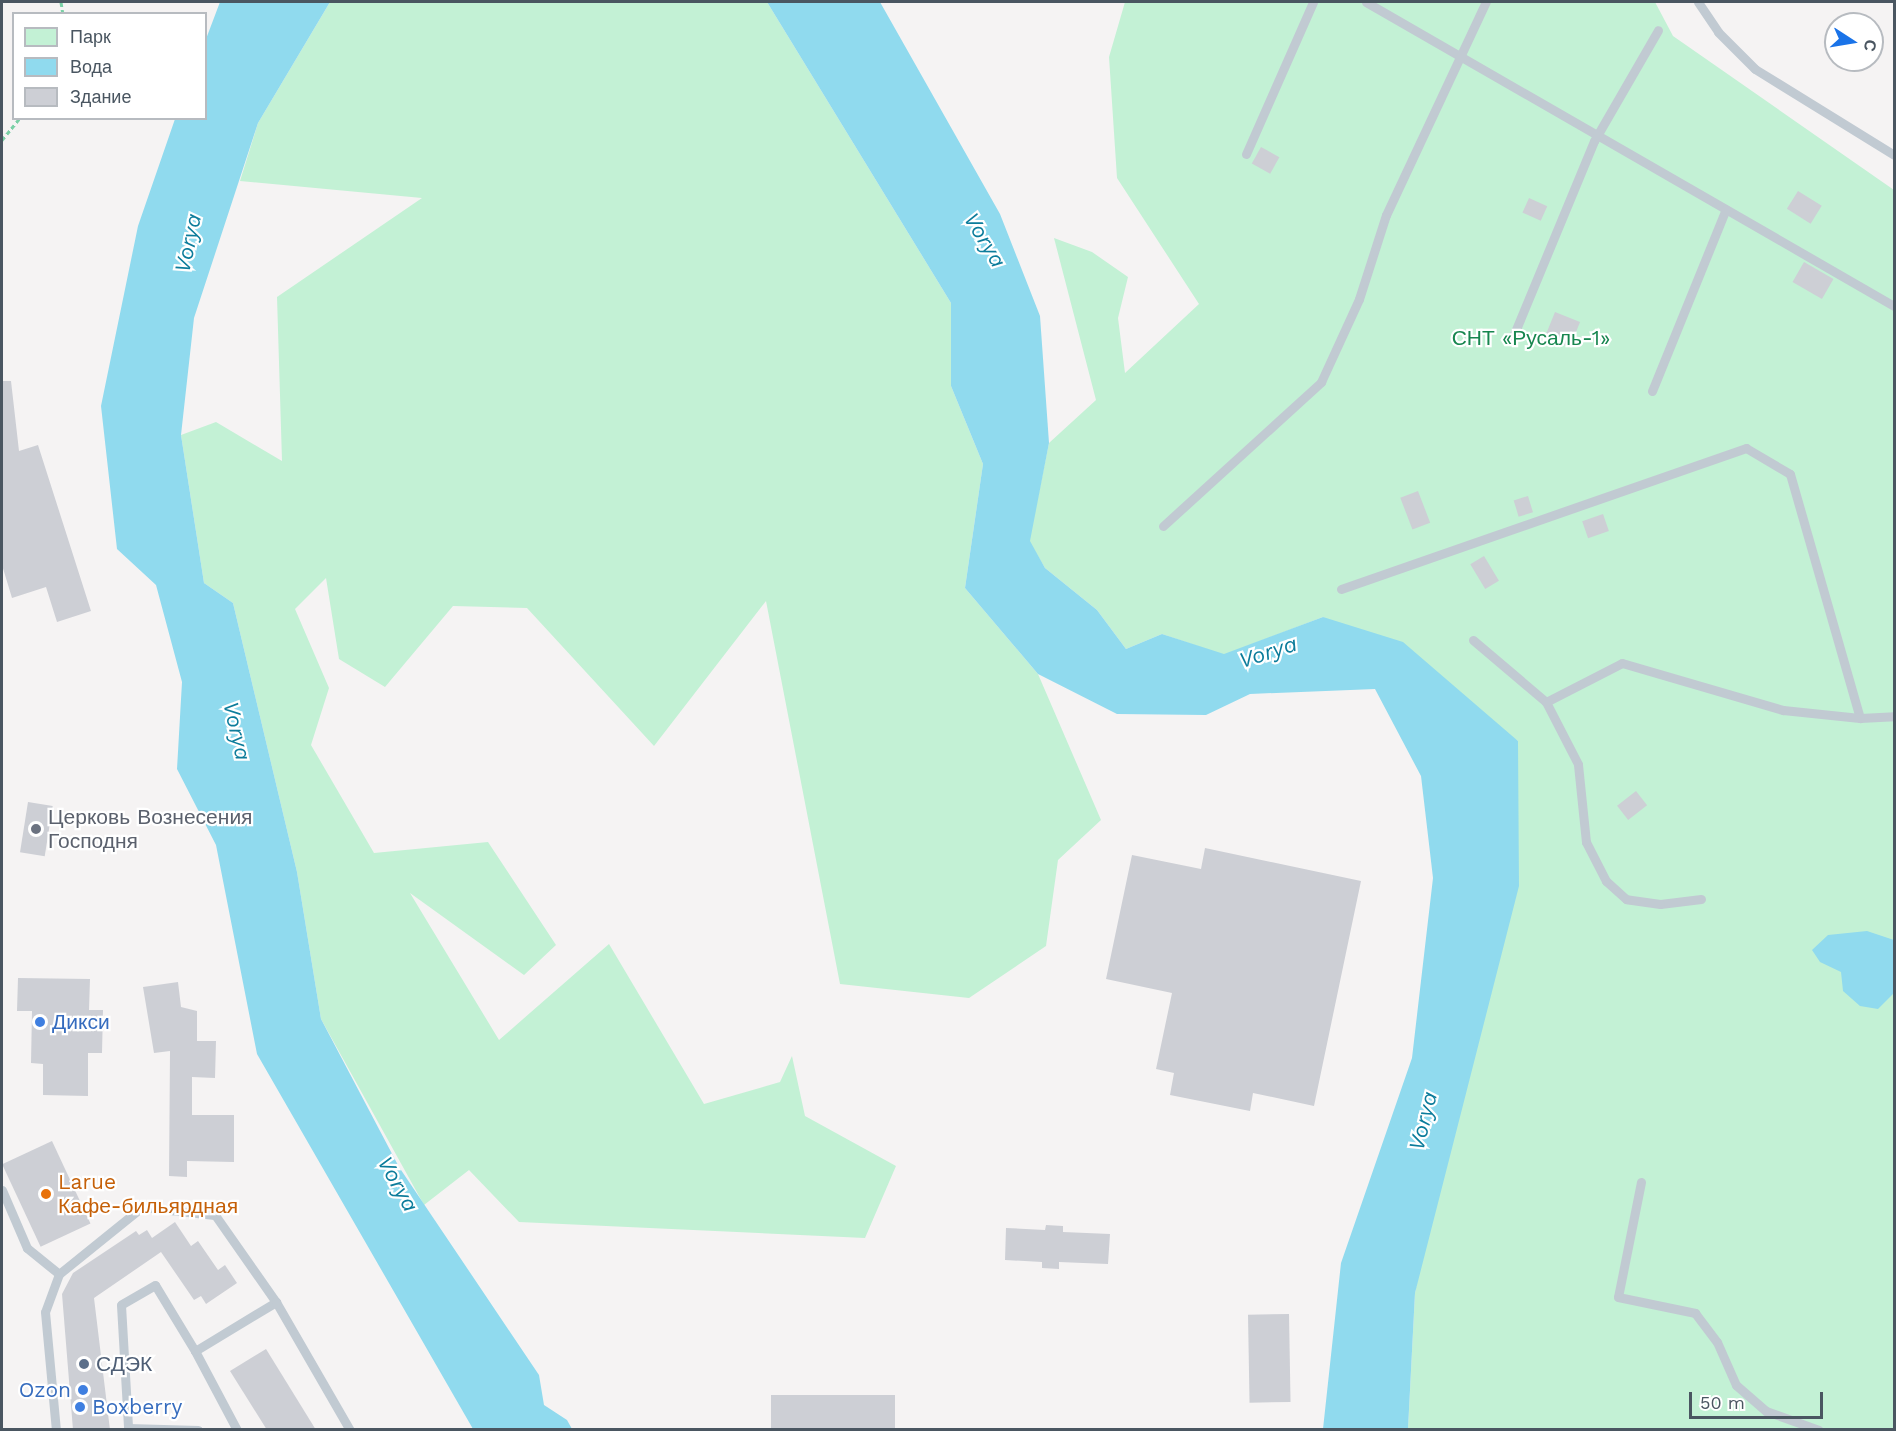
<!DOCTYPE html>
<html>
<head>
<meta charset="utf-8">
<style>
  body { margin:0 }
  #map { position:relative; width:1896px; height:1431px; overflow:hidden; background:#f5f3f3; font-family:"Work Sans",sans-serif }
  div>[style] { position:absolute }
  .green>* { inset:0; background:#c3f1d5 }
  .water>* { inset:0; background:#90daee }
  .building>* { inset:0; background:#cdcfd5; transform-origin:0 0 }
  .path>* { height:3px; margin-top:-1.5px; transform-origin:0; background:repeating-linear-gradient(90deg,#7ad0a6 0 4.5px,transparent 0 7.5px) }
  .lane>* { height:9px; margin:-4.5px; padding:0 4.5px; transform-origin:4.5px; border-radius:4.5px; background:#c1cad2 }
  .dots>* { width:16px; height:16px; translate:-50% -50%; box-sizing:border-box; border:3px solid #fff; border-radius:50% }
  span { translate:-50% -50%; white-space:nowrap; text-align:center; line-height:1.15; -webkit-text-stroke:4.5px #fff; paint-order:stroke }
  .park-label { font-size:21px; color:#17864f }
  .worship-label { font-size:21px; color:#5b616d }
  .left { translate:0 -50%; text-align:left }
  .shop-label { font-size:21px; color:#366cbe }
  .right { translate:-100% -50%; text-align:right }
  .food-label { font-size:21px; color:#c56008 }
  .service-label { font-size:21px; color:#4e5e75 }
  .water-label { font-size:22px; color:#0c7c9b; font-style:italic }
  .frame { position:absolute; inset:0; border:3px solid #4a5661; pointer-events:none }
  .legend { position:absolute; left:12px; top:12px; width:195px; height:108px; box-sizing:border-box; background:#fff; border:2px solid #b7bbc0; margin:0; padding:8px 10px; list-style:none; font-size:18px; color:#4a5661 }
  .legend li { display:flex; align-items:center; gap:12px; height:30px }
  .legend b { width:30px; border:2px solid #b7bbc0 }
  .north { position:absolute; left:1824px; top:12px; width:60px; height:60px; box-sizing:border-box; background:#fff; border:2px solid #b7bbc0; border-radius:50%; rotate:102deg; font-size:16px; font-weight:700; line-height:24px; text-align:center; color:#4a5661 }
  .north::after { content:''; display:block; margin:auto; width:21px; height:27px; background:#1a73e8; clip-path:polygon(50% 0,100% 100%,50% 72%,0 100%) }
  .scale { position:absolute; left:1689px; top:1392px; width:134px; height:27px; box-sizing:border-box; border:3px solid #4a5661; border-top:0; padding-left:8px; font-size:18px; line-height:21px; white-space:nowrap; color:#4a5661; -webkit-text-stroke:4px #fff; paint-order:stroke }
</style>
</head>
<body>
<div id="map">
  <div class="green">
    <div style="clip-path:polygon(330px 2px,767px 2px,951px 303px,951px 386px,983px 464px,965px 588px,1038px 674px,1101px 820px,1058px 860px,1046px 946px,969px 998px,840px 984px,766px 601px,654px 746px,527px 608px,453px 606px,385px 687px,339px 659px,326px 578px,295px 609px,329px 688px,311px 745px,374px 853px,488px 842px,556px 945px,524px 975px,410px 893px,499px 1040px,609px 944px,704px 1104px,780px 1082px,792px 1056px,805px 1116px,896px 1166px,865px 1238px,519px 1222px,469px 1170px,424px 1205px,321px 1019px,297px 872px,233px 603px,204px 583px,181px 435px,216px 422px,282px 461px,277px 297px,422px 198px,240px 181px,258px 123px)"></div>
    <div style="clip-path:polygon(1125px 2px,1655px 2px,1673px 36px,1894px 190px,1894px 1429px,1408px 1429px,1415px 1293px,1518px 741px,1323px 617px,1224px 655px,1162px 634px,1126px 649px,1097px 610px,1045px 568px,1029px 541px,1049px 443px,1096px 400px,1054px 238px,1092px 252px,1128px 277px,1118px 318px,1125px 373px,1199px 304px,1117px 178px,1109px 57px)"></div>
  </div>
  <div class="water">
    <div style="clip-path:polygon(220px 2px,330px 2px,258px 123px,194px 318px,181px 435px,204px 583px,233px 603px,297px 872px,321px 1019px,399px 1167px,539px 1375px,544px 1405px,567px 1420px,572px 1429px,473px 1429px,257px 1054px,216px 845px,177px 769px,182px 682px,156px 585px,117px 549px,101px 406px,138px 226px,175px 119px,206px 118px,206px 39px)"></div>
    <div style="clip-path:polygon(767px 2px,880px 2px,1000px 214px,1040px 316px,1049px 443px,1030px 541px,1045px 568px,1097px 610px,1126px 649px,1162px 634px,1224px 654px,1323px 617px,1403px 642px,1518px 741px,1519px 886px,1415px 1293px,1408px 1429px,1323px 1429px,1341px 1263px,1412px 1058px,1433px 878px,1421px 776px,1375px 689px,1250px 694px,1206px 715px,1117px 714px,1038px 674px,965px 588px,983px 464px,951px 386px,951px 303px)"></div>
    <div style="clip-path:polygon(1867px 931px,1894px 940px,1894px 993px,1878px 1009px,1860px 1006px,1843px 991px,1841px 972px,1820px 962px,1812px 950px,1828px 935px)"></div>
  </div>
  <div class="building">
    <div style="left:1261px;top:147px;width:21px;height:19px;rotate:29deg"></div>
    <div style="left:1798px;top:191px;width:28px;height:21px;rotate:32deg"></div>
    <div style="left:1529px;top:198px;width:20px;height:16px;rotate:24deg"></div>
    <div style="left:1804px;top:262px;width:34px;height:23px;rotate:30deg"></div>
    <div style="left:1555px;top:312px;width:27px;height:27px;rotate:22deg"></div>
    <div style="clip-path:polygon(2px 381px,11px 381px,19px 451px,38px 445px,91px 611px,57px 622px,46px 587px,12px 598px,2px 565px)"></div>
    <div style="left:1418px;top:491px;width:34px;height:19px;rotate:69deg"></div>
    <div style="left:1528px;top:496px;width:17px;height:15px;rotate:73deg"></div>
    <div style="left:1603px;top:514px;width:18px;height:22px;rotate:71deg"></div>
    <div style="left:1484px;top:556px;width:29px;height:16px;rotate:59deg"></div>
    <div style="left:1636px;top:791px;width:18px;height:24px;rotate:52deg"></div>
    <div style="left:28px;top:802px;width:25px;height:51px;rotate:9deg"></div>
    <div style="clip-path:polygon(1205px 848px,1361px 881px,1314px 1106px,1253px 1093px,1250px 1111px,1170px 1095px,1174px 1073px,1156px 1069px,1172px 993px,1106px 979px,1132px 855px,1201px 869px)"></div>
    <div style="clip-path:polygon(18px 978px,90px 979px,89px 1010px,103px 1010px,102px 1053px,88px 1053px,88px 1096px,43px 1095px,43px 1064px,31px 1063px,32px 1011px,17px 1011px)"></div>
    <div style="clip-path:polygon(178px 982px,181px 1007px,197px 1011px,197px 1041px,216px 1041px,215px 1078px,192px 1077px,192px 1115px,234px 1115px,234px 1162px,187px 1161px,187px 1177px,169px 1176px,170px 1051px,154px 1053px,143px 987px)"></div>
    <div style="left:52px;top:1141px;width:91px;height:55px;rotate:65deg"></div>
    <div style="clip-path:polygon(175px 1222px,191px 1246px,198px 1241px,218px 1270px,225px 1265px,237px 1283px,206px 1304px,201px 1296px,194px 1300px,161px 1252px,94px 1298px,110px 1430px,73px 1430px,62px 1294px,73px 1273px,136px 1231px,139px 1235px,147px 1230px,152px 1238px)"></div>
    <div style="clip-path:polygon(1046px 1225px,1063px 1226px,1063px 1232px,1110px 1234px,1108px 1264px,1059px 1262px,1059px 1269px,1042px 1268px,1042px 1262px,1005px 1260px,1006px 1228px,1045px 1230px)"></div>
    <div style="left:1289px;top:1314px;width:88px;height:41px;rotate:89deg"></div>
    <div style="clip-path:polygon(266px 1349px,316px 1430px,267px 1430px,230px 1371px)"></div>
    <div style="left:771px;top:1395px;width:124px;height:35px"></div>
  </div>
  <div class="path">
    <div style="left:61px;top:2px;width:12px;rotate:81deg"></div>
    <div style="left:2px;top:140px;width:28px;rotate:-51deg"></div>
  </div>
  <div class="lane">
    <div style="left:1366px;top:2px;width:609px;rotate:29.93deg"></div>
    <div style="left:1698px;top:2px;width:36px;rotate:56deg"></div>
    <div style="left:1718px;top:32px;width:52px;rotate:45deg"></div>
    <div style="left:1755px;top:69px;width:163px;rotate:31.7deg"></div>
    <div style="left:1246px;top:154px;width:166px;rotate:-66.2deg"></div>
    <div style="left:1512px;top:339px;width:214px;rotate:-67.5deg"></div>
    <div style="left:1594px;top:141px;width:128px;rotate:-60deg"></div>
    <div style="left:1652px;top:391px;width:196px;rotate:-67.9deg"></div>
    <div style="left:1163px;top:526px;width:214px;rotate:-42.3deg"></div>
    <div style="left:1321px;top:382px;width:91px;rotate:-65.4deg"></div>
    <div style="left:1359px;top:299px;width:88px;rotate:-72.2deg"></div>
    <div style="left:1386px;top:215px;width:235px;rotate:-64.9deg"></div>
    <div style="left:1341px;top:589px;width:429px;rotate:-19.2deg"></div>
    <div style="left:1746px;top:448px;width:51px;rotate:30.6deg"></div>
    <div style="left:1790px;top:474px;width:254px;rotate:74deg"></div>
    <div style="left:1860px;top:718px;width:34px;rotate:-3deg"></div>
    <div style="left:1473px;top:640px;width:96px;rotate:40.3deg"></div>
    <div style="left:1701px;top:899px;width:41px;rotate:173deg"></div>
    <div style="left:1660px;top:904px;width:34px;rotate:-172deg"></div>
    <div style="left:1626px;top:899px;width:27px;rotate:-138deg"></div>
    <div style="left:1606px;top:881px;width:44px;rotate:-117.1deg"></div>
    <div style="left:1586px;top:842px;width:78px;rotate:-95.9deg"></div>
    <div style="left:1578px;top:764px;width:70px;rotate:-117.3deg"></div>
    <div style="left:1546px;top:702px;width:85px;rotate:-27.2deg"></div>
    <div style="left:1622px;top:663px;width:168px;rotate:16.3deg"></div>
    <div style="left:1783px;top:710px;width:77px;rotate:5.9deg"></div>
    <div style="left:1641px;top:1182px;width:117px;rotate:101.3deg"></div>
    <div style="left:1618px;top:1297px;width:79px;rotate:11.7deg"></div>
    <div style="left:1695px;top:1313px;width:36px;rotate:53deg"></div>
    <div style="left:1717px;top:1342px;width:47px;rotate:66.2deg"></div>
    <div style="left:1736px;top:1385px;width:40px;rotate:41deg"></div>
    <div style="left:1766px;top:1411px;width:56px;rotate:19.7deg"></div>
    <div style="left:2px;top:1190px;width:63px;rotate:66.7deg"></div>
    <div style="left:27px;top:1248px;width:41px;rotate:39.1deg"></div>
    <div style="left:59px;top:1274px;width:40px;rotate:110.2deg"></div>
    <div style="left:45px;top:1312px;width:119px;rotate:84.7deg"></div>
    <div style="left:59px;top:1274px;width:107px;rotate:-38.9deg"></div>
    <div style="left:142px;top:1207px;width:73px;rotate:6.3deg"></div>
    <div style="left:215px;top:1215px;width:106px;rotate:55deg"></div>
    <div style="left:195px;top:1351px;width:77px;rotate:-121.2deg"></div>
    <div style="left:155px;top:1285px;width:39px;rotate:150deg"></div>
    <div style="left:121px;top:1305px;width:123px;rotate:86.7deg"></div>
    <div style="left:128px;top:1428px;width:70px;rotate:1.6deg"></div>
    <div style="left:237px;top:1430px;width:89px;rotate:-118deg"></div>
    <div style="left:195px;top:1351px;width:95px;rotate:-31.2deg"></div>
    <div style="left:276px;top:1302px;width:148px;rotate:60deg"></div>
  </div>
  <div class="dots">
    <div style="left:36px;top:829px;background:#6b7280"></div>
    <div style="left:40px;top:1022px;background:#3f7fe0"></div>
    <div style="left:46px;top:1194px;background:#e8710a"></div>
    <div style="left:84px;top:1364px;background:#5c6f8a"></div>
    <div style="left:83px;top:1390px;background:#3f7fe0"></div>
    <div style="left:80px;top:1407px;background:#3f7fe0"></div>
  </div>
  <div class="park-label">
    <span style="left:1531px;top:338px">СНТ «Русаль-1»</span>
  </div>
  <div class="worship-label">
    <span class="left" style="left:48px;top:829px">Церковь Вознесения<br>Господня</span>
  </div>
  <div class="shop-label">
    <span class="left" style="left:52px;top:1022px">Дикси</span>
    <span class="right" style="left:71px;top:1390px">Ozon</span>
    <span class="left" style="left:92px;top:1407px">Boxberry</span>
  </div>
  <div class="food-label">
    <span class="left" style="left:58px;top:1194px">Larue<br>Кафе-бильярдная</span>
  </div>
  <div class="service-label">
    <span class="left" style="left:96px;top:1364px">СДЭК</span>
  </div>
  <div class="water-label">
    <span style="left:985px;top:240px;rotate:59deg">Vorya</span>
    <span style="left:188px;top:243px;rotate:-78deg">Vorya</span>
    <span style="left:1268px;top:652px;rotate:-18deg">Vorya</span>
    <span style="left:237px;top:731px;rotate:77deg">Vorya</span>
    <span style="left:1423px;top:1121px;rotate:-76deg">Vorya</span>
    <span style="left:398px;top:1184px;rotate:61deg">Vorya</span>
  </div>
  <div class="frame"></div>
  <ul class="legend">
  <li><b style="height:16px;background:#c3f1d5"></b>Парк</li>
  <li><b style="height:16px;background:#90daee"></b>Вода</li>
  <li><b style="height:16px;background:#cdcfd5"></b>Здание</li>
  </ul>
  <div class="north">С</div>
  <div class="scale">50 m</div>
</div>
</body>
</html>
